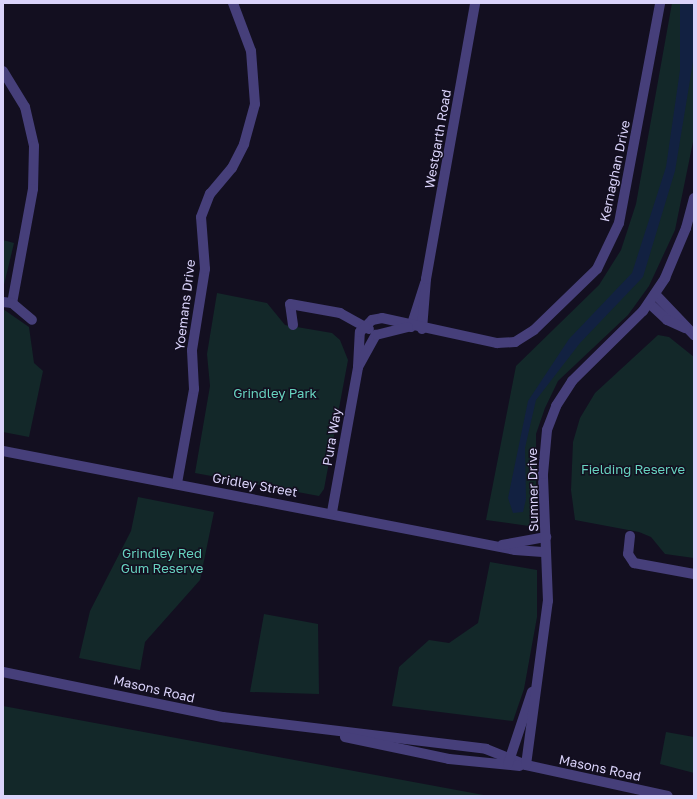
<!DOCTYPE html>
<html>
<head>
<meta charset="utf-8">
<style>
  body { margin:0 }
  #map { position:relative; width:697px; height:799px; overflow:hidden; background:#130f20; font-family:"Golos Text",sans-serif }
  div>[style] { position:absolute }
  .green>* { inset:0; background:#132829 }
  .water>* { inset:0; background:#122141 }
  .minor>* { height:10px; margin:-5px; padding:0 5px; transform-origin:5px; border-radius:5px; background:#463f7a }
  .tertiary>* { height:10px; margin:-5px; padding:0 5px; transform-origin:5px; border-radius:5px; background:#463f7a }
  span { translate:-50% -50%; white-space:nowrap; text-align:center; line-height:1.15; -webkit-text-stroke:3px #130f20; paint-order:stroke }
  .street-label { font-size:13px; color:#dad3fa }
  .park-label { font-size:13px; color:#67d3bf }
  .frame { position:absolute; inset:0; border:4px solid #dad3fa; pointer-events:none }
</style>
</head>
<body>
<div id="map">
  <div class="green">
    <div style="clip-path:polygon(672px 3px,694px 3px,694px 137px,675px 230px,649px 286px,628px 315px,558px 381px,545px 408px,536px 434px,536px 527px,486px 520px,516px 366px,599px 285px,621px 250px,636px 204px)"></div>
    <div style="clip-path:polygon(3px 240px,14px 243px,3px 289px)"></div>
    <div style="clip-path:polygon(217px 293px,267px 303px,285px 325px,332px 333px,340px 340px,348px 360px,324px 489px,319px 496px,195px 473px,210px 386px,207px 354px)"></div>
    <div style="clip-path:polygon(3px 309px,29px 327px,34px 363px,43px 371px,29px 437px,3px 432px)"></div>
    <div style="clip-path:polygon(658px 335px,669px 337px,694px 357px,694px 558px,665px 554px,651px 537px,639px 532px,575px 520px,571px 490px,573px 442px,580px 418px,595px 393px)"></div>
    <div style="clip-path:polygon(138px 497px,214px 512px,200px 580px,145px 642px,140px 670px,79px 658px,90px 611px,131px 531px)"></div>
    <div style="clip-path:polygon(490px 562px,537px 570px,537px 617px,524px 689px,513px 721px,392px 706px,399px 667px,429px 640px,449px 643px,478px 623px)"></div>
    <div style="clip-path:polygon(264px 614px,318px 624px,319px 694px,250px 692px)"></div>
    <div style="clip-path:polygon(3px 706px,489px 796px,3px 796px)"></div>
    <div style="clip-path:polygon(666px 732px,694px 737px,694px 773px,660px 764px)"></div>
  </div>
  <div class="water">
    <div style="clip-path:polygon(680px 3px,694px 3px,694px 56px,675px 171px,643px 277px,580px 343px,536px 400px,525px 448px,526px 499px,523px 512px,513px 513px,508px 498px,528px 401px,569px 339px,632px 273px,666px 167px,680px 70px)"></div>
  </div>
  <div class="minor">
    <div style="left:3px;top:71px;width:42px;rotate:58.6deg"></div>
    <div style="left:25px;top:107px;width:40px;rotate:77deg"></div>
    <div style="left:34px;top:146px;width:43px;rotate:91.3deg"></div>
    <div style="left:33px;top:189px;width:116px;rotate:100.4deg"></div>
    <div style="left:655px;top:294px;width:57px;rotate:46.4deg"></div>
    <div style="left:3px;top:302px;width:9px;rotate:6deg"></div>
    <div style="left:12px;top:303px;width:26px;rotate:40deg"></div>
    <div style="left:649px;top:303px;width:25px;rotate:43deg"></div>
    <div style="left:667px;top:320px;width:20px;rotate:24deg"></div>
    <div style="left:293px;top:325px;width:21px;rotate:-98deg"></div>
    <div style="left:290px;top:304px;width:51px;rotate:10.2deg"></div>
    <div style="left:340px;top:313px;width:33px;rotate:29deg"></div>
    <div style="left:411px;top:327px;width:46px;rotate:-72.3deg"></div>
    <div style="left:422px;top:329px;width:50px;rotate:-85.4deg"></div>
    <div style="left:426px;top:279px;width:280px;rotate:-79.9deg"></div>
    <div style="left:358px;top:367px;width:35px;rotate:-87deg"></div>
    <div style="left:360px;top:332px;width:17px;rotate:-45deg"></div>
    <div style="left:372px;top:320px;width:10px;rotate:-11deg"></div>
    <div style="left:382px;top:318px;width:118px;rotate:12.3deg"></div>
    <div style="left:497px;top:343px;width:18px;rotate:-3deg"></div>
    <div style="left:515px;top:342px;width:22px;rotate:-32deg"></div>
    <div style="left:534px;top:330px;width:88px;rotate:-44.1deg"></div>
    <div style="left:597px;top:269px;width:51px;rotate:-64.4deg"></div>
    <div style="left:619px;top:223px;width:224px;rotate:-79.4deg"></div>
    <div style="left:3px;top:451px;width:521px;rotate:10.94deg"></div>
    <div style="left:515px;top:550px;width:31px;rotate:4deg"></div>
    <div style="left:177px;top:483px;width:96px;rotate:-79.7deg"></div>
    <div style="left:194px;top:389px;width:39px;rotate:-93deg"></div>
    <div style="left:192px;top:350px;width:82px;rotate:-80.9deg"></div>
    <div style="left:205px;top:269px;width:52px;rotate:-94.4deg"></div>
    <div style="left:201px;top:217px;width:25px;rotate:-69deg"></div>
    <div style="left:210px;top:194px;width:34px;rotate:-50deg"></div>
    <div style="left:232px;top:168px;width:27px;rotate:-63deg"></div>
    <div style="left:244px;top:144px;width:41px;rotate:-74.6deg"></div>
    <div style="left:255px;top:104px;width:53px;rotate:-94.3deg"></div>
    <div style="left:251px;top:51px;width:51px;rotate:-110.6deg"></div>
    <div style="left:332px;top:512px;width:147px;rotate:-79.8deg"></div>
    <div style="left:358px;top:367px;width:37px;rotate:-61deg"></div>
    <div style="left:376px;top:335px;width:33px;rotate:-14deg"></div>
    <div style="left:630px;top:536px;width:18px;rotate:96deg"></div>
    <div style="left:628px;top:554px;width:11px;rotate:56deg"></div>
    <div style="left:634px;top:563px;width:61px;rotate:10.4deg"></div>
    <div style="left:502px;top:545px;width:45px;rotate:-10.3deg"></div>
  </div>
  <div class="tertiary">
    <div style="left:3px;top:672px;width:225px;rotate:11.6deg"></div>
    <div style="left:223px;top:717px;width:265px;rotate:6.9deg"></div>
    <div style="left:486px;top:749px;width:43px;rotate:21.8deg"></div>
    <div style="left:526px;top:765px;width:145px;rotate:12.3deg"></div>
    <div style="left:345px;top:737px;width:106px;rotate:11.9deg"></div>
    <div style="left:449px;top:759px;width:71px;rotate:5.6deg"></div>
    <div style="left:508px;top:764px;width:76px;rotate:-71.6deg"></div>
    <div style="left:526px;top:765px;width:165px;rotate:-82.4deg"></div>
    <div style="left:548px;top:601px;width:127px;rotate:-92.3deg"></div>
    <div style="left:543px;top:474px;width:44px;rotate:-84.8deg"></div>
    <div style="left:547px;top:430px;width:26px;rotate:-69deg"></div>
    <div style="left:556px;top:406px;width:30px;rotate:-57deg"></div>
    <div style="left:572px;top:381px;width:100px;rotate:-44.6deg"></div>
    <div style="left:643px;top:311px;width:40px;rotate:-56deg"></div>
    <div style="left:665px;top:278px;width:54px;rotate:-67.2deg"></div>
    <div style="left:686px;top:228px;width:31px;rotate:-75deg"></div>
  </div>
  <div class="street-label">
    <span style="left:438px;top:139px;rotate:-80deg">Westgarth Road</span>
    <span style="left:615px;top:171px;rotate:-78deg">Kernaghan Drive</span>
    <span style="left:185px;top:305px;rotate:-83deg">Yoemans Drive</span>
    <span style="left:332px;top:437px;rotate:-80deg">Pura Way</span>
    <span style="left:255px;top:485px;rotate:10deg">Gridley Street</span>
    <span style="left:533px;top:490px;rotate:-91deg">Sumner Drive</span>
    <span style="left:154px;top:689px;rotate:13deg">Masons Road</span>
    <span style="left:600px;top:768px;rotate:12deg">Masons Road</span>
  </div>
  <div class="park-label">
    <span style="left:275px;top:393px">Grindley Park</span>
    <span style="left:633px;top:469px">Fielding Reserve</span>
    <span style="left:162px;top:561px">Grindley Red<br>Gum Reserve</span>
  </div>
  <div class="frame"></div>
</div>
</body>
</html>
